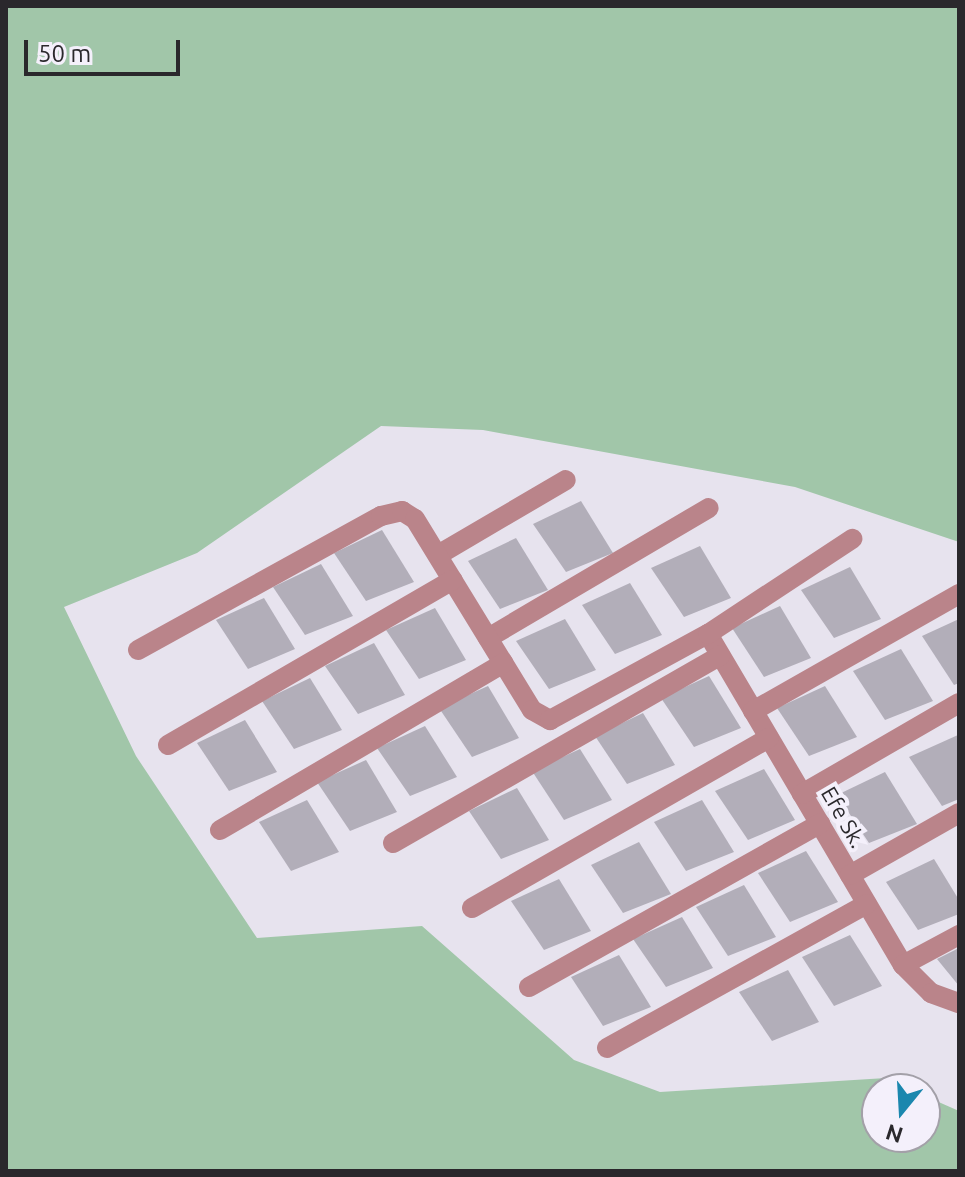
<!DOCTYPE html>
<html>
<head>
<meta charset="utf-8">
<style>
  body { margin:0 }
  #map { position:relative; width:965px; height:1177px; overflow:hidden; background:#e7e3ee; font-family:Ubuntu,sans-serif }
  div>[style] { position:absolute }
  .green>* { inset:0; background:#a1c6a9 }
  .building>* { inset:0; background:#b2aeb9 }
  .minor>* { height:20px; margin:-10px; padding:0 10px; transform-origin:10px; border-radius:10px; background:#ba848a }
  span { translate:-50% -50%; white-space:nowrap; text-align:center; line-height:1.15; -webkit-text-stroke:8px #f4f0fb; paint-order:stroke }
  .street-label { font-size:22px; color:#2a282c }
  .frame { position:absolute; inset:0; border:8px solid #2a282c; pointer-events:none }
  .north { position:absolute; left:861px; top:1073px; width:80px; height:80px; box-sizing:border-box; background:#f4f0fb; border:2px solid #a3a0a8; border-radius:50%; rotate:198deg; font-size:22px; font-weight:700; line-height:32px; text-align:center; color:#2a282c }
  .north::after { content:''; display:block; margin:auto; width:28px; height:36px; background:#1b87ae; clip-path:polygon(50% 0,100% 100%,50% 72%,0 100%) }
  .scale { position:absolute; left:24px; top:40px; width:156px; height:36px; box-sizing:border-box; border:4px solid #2a282c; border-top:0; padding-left:10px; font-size:24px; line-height:28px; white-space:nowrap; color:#2a282c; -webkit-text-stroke:6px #f4f0fb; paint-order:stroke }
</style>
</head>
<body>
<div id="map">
  <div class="green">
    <div style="clip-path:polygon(6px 6px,959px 6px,959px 542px,795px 487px,483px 430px,381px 426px,197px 553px,64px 607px,136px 756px,257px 938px,422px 926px,574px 1060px,660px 1092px,886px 1078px,911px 1089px,877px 1089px,877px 1137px,925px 1137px,925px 1096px,959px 1111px,959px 1171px,6px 1171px)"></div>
  </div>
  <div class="building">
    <div style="clip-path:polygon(581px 501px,613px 553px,566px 572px,533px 524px)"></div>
    <div style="clip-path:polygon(382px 530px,414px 582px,366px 601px,334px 553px)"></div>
    <div style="clip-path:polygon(516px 538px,548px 590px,500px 609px,468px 561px)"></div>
    <div style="clip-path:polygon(700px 546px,731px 598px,684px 617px,651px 568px)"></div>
    <div style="clip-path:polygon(321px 564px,353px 616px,305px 635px,273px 587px)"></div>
    <div style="clip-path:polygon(850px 567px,881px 619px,834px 638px,801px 590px)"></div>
    <div style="clip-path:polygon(630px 583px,662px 635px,615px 654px,582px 605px)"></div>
    <div style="clip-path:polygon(264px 598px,295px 649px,248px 669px,216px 620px)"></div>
    <div style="clip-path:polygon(780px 606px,811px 658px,764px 677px,732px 628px)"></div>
    <div style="clip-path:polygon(435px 608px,466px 660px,419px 679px,386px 630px)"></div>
    <div style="clip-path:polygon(565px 619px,596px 670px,549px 689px,516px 641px)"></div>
    <div style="clip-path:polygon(959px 619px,959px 683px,954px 685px,922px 636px)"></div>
    <div style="clip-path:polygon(374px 643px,405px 695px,358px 714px,325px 666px)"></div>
    <div style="clip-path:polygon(901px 649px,933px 701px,885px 720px,853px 671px)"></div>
    <div style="clip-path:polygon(709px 676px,741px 728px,694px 747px,661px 698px)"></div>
    <div style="clip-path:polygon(310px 678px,342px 730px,294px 749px,262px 701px)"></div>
    <div style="clip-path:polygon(488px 686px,519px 738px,472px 757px,439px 708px)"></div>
    <div style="clip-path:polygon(825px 686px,857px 737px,809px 756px,777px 708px)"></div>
    <div style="clip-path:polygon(643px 713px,675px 765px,627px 784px,595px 736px)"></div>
    <div style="clip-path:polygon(245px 720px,277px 772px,229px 791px,197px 743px)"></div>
    <div style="clip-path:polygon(425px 726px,457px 777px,410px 796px,377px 748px)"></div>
    <div style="clip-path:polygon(958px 735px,959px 799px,942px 806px,909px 757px)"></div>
    <div style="clip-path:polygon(580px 749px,612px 800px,564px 820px,532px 771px)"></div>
    <div style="clip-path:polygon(366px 760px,397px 812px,350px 831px,317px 782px)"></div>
    <div style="clip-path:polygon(764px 769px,795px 820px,748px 840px,715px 791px)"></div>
    <div style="clip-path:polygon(885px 772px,917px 824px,869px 843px,837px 795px)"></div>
    <div style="clip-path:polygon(517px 788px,549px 840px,501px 859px,469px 811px)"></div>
    <div style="clip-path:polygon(307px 800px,339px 852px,291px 871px,259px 822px)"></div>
    <div style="clip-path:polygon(702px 800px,734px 852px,686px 871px,654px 822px)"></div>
    <div style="clip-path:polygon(639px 842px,671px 894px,623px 913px,591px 865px)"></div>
    <div style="clip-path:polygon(806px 851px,838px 902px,790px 922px,758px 873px)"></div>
    <div style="clip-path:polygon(934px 859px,959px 900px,959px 914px,918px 930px,886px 882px)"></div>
    <div style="clip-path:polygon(559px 879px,591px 931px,544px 950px,511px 901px)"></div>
    <div style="clip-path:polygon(744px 885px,776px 937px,728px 956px,696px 907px)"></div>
    <div style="clip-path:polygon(682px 917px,713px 968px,666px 987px,633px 939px)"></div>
    <div style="clip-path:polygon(850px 935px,882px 986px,834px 1006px,802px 957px)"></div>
    <div style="clip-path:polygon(959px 948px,959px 986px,937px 959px)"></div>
    <div style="clip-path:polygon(619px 955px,651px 1007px,603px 1026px,571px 977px)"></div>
    <div style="clip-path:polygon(788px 970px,819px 1022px,772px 1041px,739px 992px)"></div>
  </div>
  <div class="minor">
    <div style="left:438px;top:555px;width:148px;rotate:-30.4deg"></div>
    <div style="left:708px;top:634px;width:384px;rotate:59.5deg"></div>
    <div style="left:903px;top:965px;width:40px;rotate:45deg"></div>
    <div style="left:931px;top:993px;width:30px;rotate:20deg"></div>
    <div style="left:488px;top:638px;width:256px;rotate:-30.5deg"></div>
    <div style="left:138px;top:650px;width:277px;rotate:-28.9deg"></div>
    <div style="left:381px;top:516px;width:22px;rotate:-13deg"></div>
    <div style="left:402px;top:511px;width:15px;rotate:32deg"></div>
    <div style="left:415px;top:519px;width:224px;rotate:58.5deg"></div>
    <div style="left:532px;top:710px;width:21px;rotate:29deg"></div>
    <div style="left:550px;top:720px;width:180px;rotate:-28.6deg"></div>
    <div style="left:708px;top:634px;width:173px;rotate:-33.4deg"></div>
    <div style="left:753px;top:711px;width:237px;rotate:-29.6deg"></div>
    <div style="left:168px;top:745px;width:329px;rotate:-30.1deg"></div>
    <div style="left:802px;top:794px;width:181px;rotate:-30.1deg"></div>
    <div style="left:220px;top:830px;width:329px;rotate:-30.5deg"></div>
    <div style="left:393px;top:843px;width:377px;rotate:-29.8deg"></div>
    <div style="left:850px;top:875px;width:125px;rotate:-29.6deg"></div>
    <div style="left:472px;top:908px;width:342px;rotate:-29.8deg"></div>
    <div style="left:903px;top:965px;width:64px;rotate:-28.2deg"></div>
    <div style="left:529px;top:987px;width:334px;rotate:-29.3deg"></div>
    <div style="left:607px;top:1048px;width:297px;rotate:-29deg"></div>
  </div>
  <div class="street-label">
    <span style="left:844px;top:817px;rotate:60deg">Efe Sk.</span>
  </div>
  <div class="frame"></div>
  <div class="north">N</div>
  <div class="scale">50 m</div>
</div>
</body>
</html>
